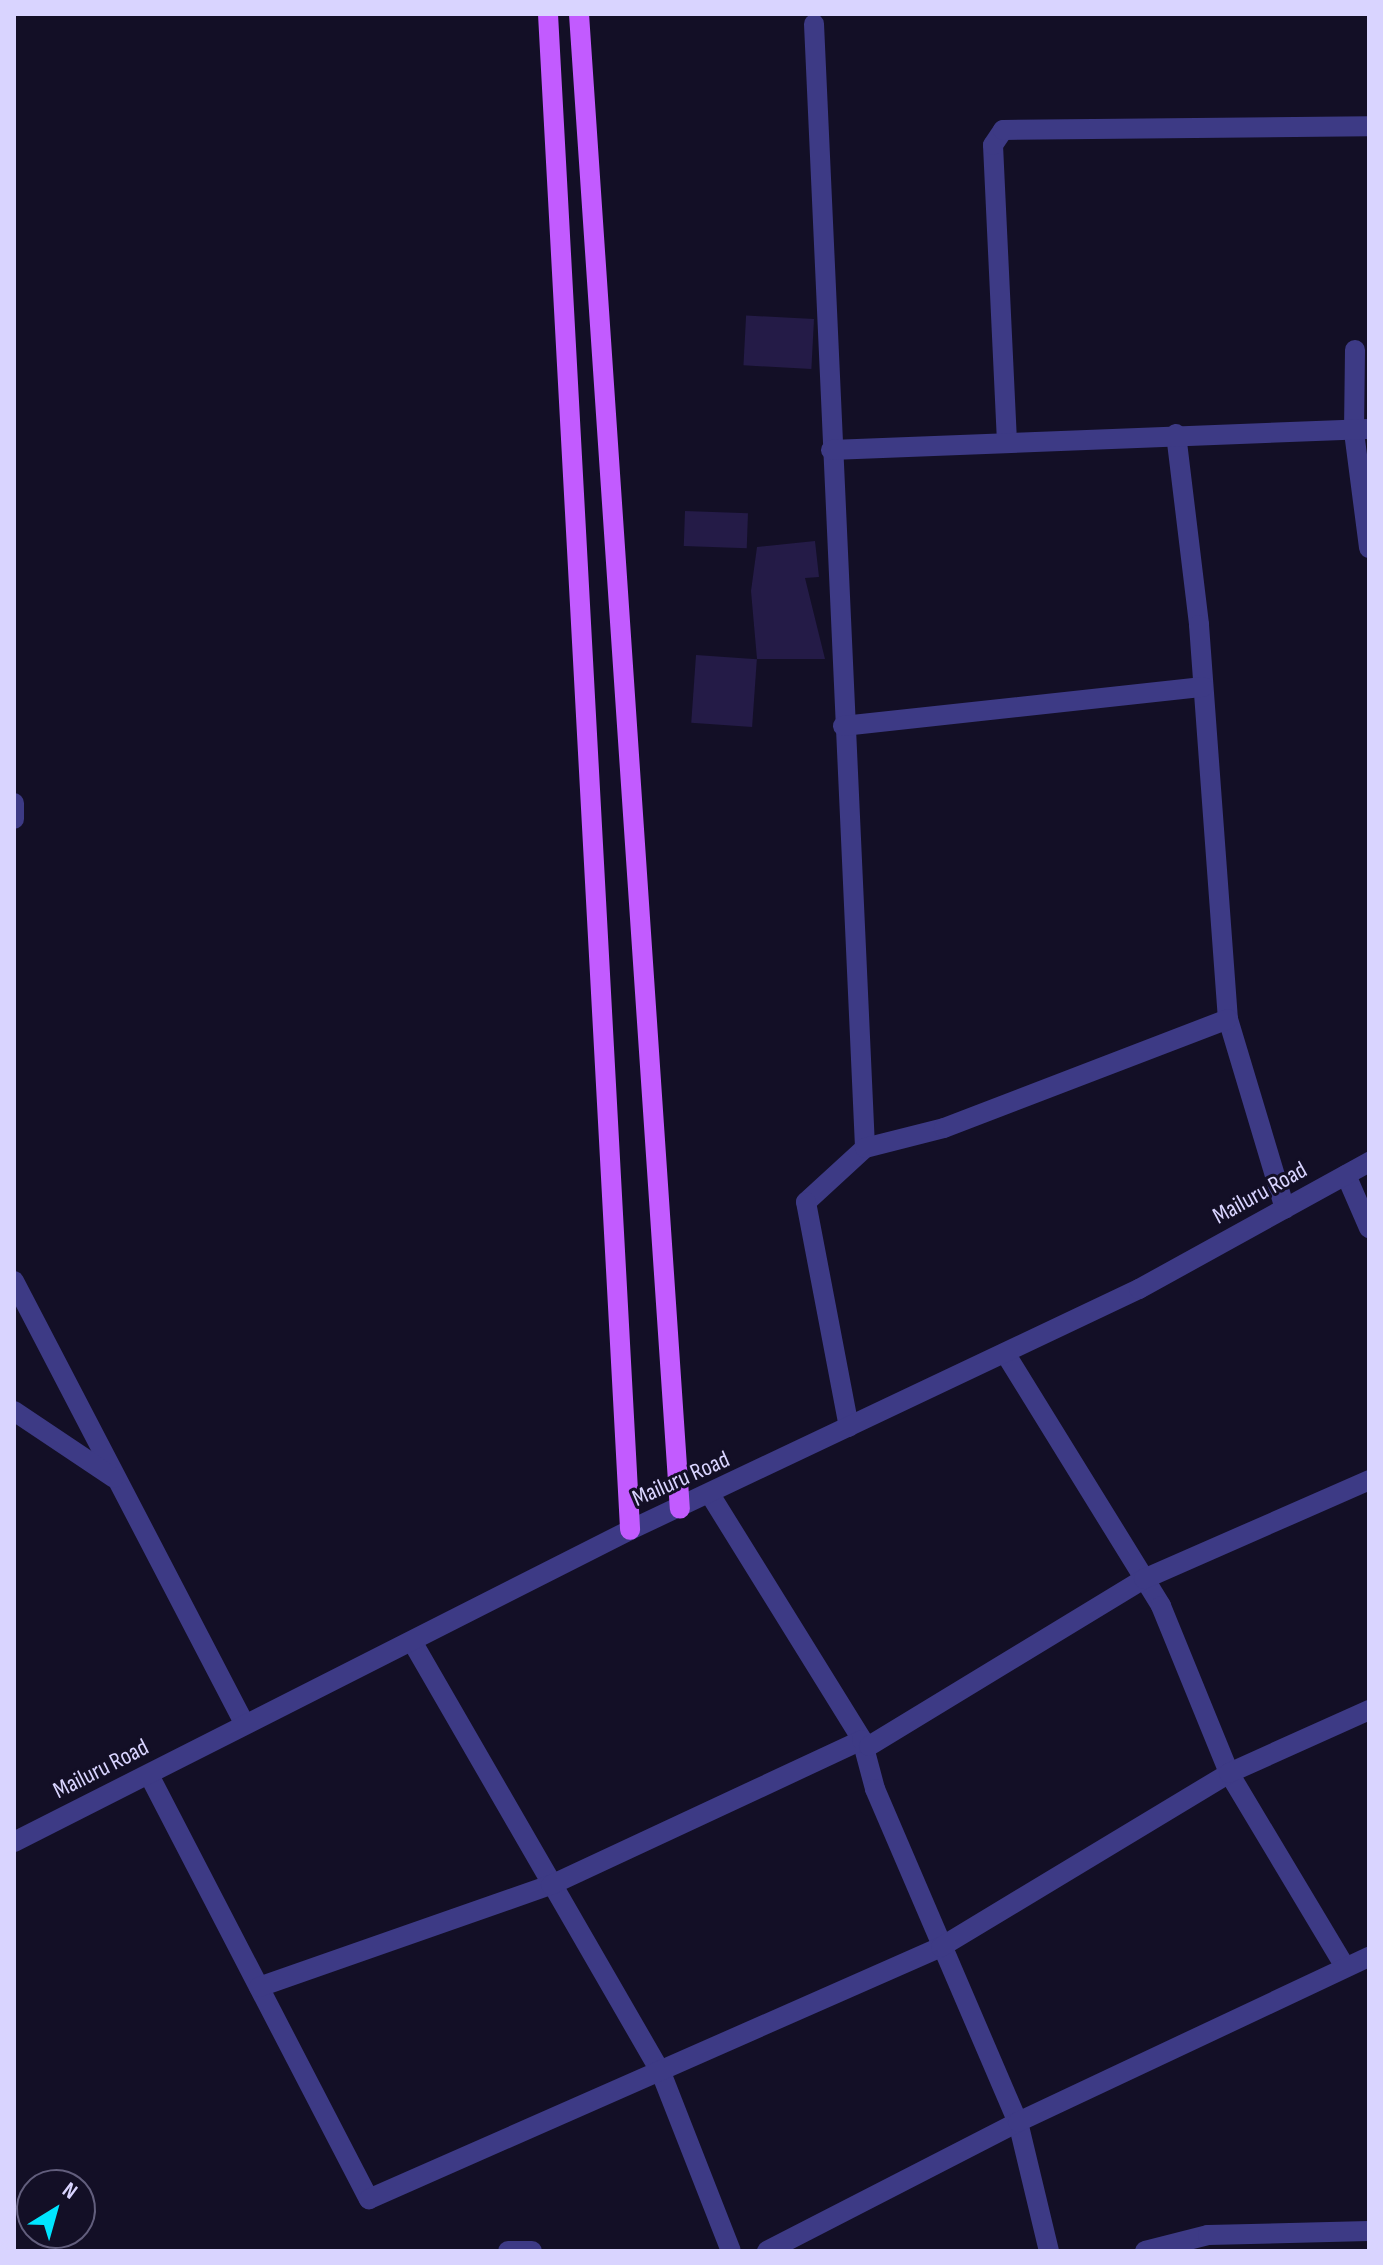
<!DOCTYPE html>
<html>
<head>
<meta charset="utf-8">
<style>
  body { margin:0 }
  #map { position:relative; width:1383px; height:2265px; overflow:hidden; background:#130f26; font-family:"Sofia Sans Condensed",sans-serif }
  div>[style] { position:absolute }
  .building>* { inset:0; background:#241b47; transform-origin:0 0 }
  .minor>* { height:20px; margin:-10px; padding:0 10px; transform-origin:10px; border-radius:10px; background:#3d3a85 }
  .major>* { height:20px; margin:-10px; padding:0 10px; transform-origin:10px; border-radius:10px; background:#c25bff }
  span { translate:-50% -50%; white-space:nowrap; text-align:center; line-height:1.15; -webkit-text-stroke:6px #130f26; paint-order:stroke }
  .street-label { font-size:24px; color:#d9d4ff }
  .frame { position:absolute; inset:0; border:16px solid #d9d4ff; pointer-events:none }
  .north { position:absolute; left:16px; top:2169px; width:80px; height:80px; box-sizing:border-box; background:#130f26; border:2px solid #625e7d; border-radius:50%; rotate:37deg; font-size:22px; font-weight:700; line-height:32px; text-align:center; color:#d9d4ff }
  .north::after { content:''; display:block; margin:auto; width:28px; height:36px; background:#00e5ff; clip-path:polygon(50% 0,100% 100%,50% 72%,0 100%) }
</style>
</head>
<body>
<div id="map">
  <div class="building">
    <div style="left:814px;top:319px;width:50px;height:68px;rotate:93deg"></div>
    <div style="left:685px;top:511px;width:63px;height:35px;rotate:2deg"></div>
    <div style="clip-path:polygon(815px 541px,819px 577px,805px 578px,825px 659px,757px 659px,751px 591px,757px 547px)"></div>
    <div style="left:696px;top:655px;width:61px;height:68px;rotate:4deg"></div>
  </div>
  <div class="minor">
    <div style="left:814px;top:24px;width:1125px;rotate:87.4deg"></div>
    <div style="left:865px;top:1148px;width:80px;rotate:137.5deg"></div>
    <div style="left:806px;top:1202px;width:229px;rotate:79.2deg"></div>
    <div style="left:1355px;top:350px;width:82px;rotate:90.7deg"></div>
    <div style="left:1354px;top:432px;width:117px;rotate:82.6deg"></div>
    <div style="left:1176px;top:434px;width:192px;rotate:83.1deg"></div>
    <div style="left:1199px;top:625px;width:395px;rotate:85.8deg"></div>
    <div style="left:1228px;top:1019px;width:198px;rotate:73.3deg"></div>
    <div style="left:1007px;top:442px;width:297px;rotate:-92.7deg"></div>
    <div style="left:993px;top:145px;width:18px;rotate:-56deg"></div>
    <div style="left:1003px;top:130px;width:366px;rotate:-0.6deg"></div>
    <div style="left:831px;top:450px;width:538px;rotate:-2.24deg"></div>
    <div style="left:843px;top:726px;width:362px;rotate:-6.2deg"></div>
    <div style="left:14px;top:819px;width:16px;rotate:-90deg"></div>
    <div style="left:865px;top:1148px;width:81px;rotate:-14.2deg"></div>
    <div style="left:944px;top:1128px;width:304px;rotate:-21deg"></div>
    <div style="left:1346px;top:1175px;width:58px;rotate:66.5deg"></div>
    <div style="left:14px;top:1281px;width:497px;rotate:62.5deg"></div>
    <div style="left:1005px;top:1353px;width:297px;rotate:58.3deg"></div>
    <div style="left:1161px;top:1606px;width:180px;rotate:67.8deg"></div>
    <div style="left:1229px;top:1773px;width:226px;rotate:59.1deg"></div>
    <div style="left:14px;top:1411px;width:120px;rotate:33.8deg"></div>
    <div style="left:711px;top:1496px;width:287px;rotate:58.2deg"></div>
    <div style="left:862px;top:1740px;width:51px;rotate:75.1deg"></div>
    <div style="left:875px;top:1789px;width:362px;rotate:66.8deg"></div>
    <div style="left:1018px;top:2122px;width:133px;rotate:76.5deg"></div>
    <div style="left:413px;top:1643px;width:493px;rotate:60deg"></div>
    <div style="left:660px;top:2070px;width:194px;rotate:68.6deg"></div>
    <div style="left:149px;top:1775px;width:478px;rotate:62.6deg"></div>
    <div style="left:369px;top:2199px;width:625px;rotate:-23.78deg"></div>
    <div style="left:941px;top:1947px;width:336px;rotate:-31.1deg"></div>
    <div style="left:1229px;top:1773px;width:154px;rotate:-24.2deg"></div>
    <div style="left:14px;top:1842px;width:691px;rotate:-26.86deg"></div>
    <div style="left:630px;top:1530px;width:563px;rotate:-25.34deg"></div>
    <div style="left:1139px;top:1289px;width:263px;rotate:-28.9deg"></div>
    <div style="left:259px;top:1987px;width:309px;rotate:-19.3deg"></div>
    <div style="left:551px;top:1885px;width:343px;rotate:-25deg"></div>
    <div style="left:862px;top:1740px;width:9px;rotate:41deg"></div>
    <div style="left:869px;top:1746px;width:322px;rotate:-31.3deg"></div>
    <div style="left:1144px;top:1579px;width:246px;rotate:-23.7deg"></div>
    <div style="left:508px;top:2251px;width:24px"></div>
    <div style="left:767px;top:2251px;width:282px;rotate:-27.2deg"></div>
    <div style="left:1018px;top:2122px;width:388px;rotate:-25.2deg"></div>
    <div style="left:1145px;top:2251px;width:65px;rotate:-14.3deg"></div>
    <div style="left:1208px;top:2235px;width:161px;rotate:-1.4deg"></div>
  </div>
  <div class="major">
    <div style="left:548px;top:14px;width:1518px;rotate:86.9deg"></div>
    <div style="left:579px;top:14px;width:1498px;rotate:86.14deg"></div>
  </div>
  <div class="street-label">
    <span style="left:1260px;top:1193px;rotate:-29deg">Mailuru Road</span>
    <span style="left:681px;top:1479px;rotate:-24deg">Mailuru Road</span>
    <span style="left:101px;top:1769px;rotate:-27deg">Mailuru Road</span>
  </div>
  <div class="frame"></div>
  <div class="north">N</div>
</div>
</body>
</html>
